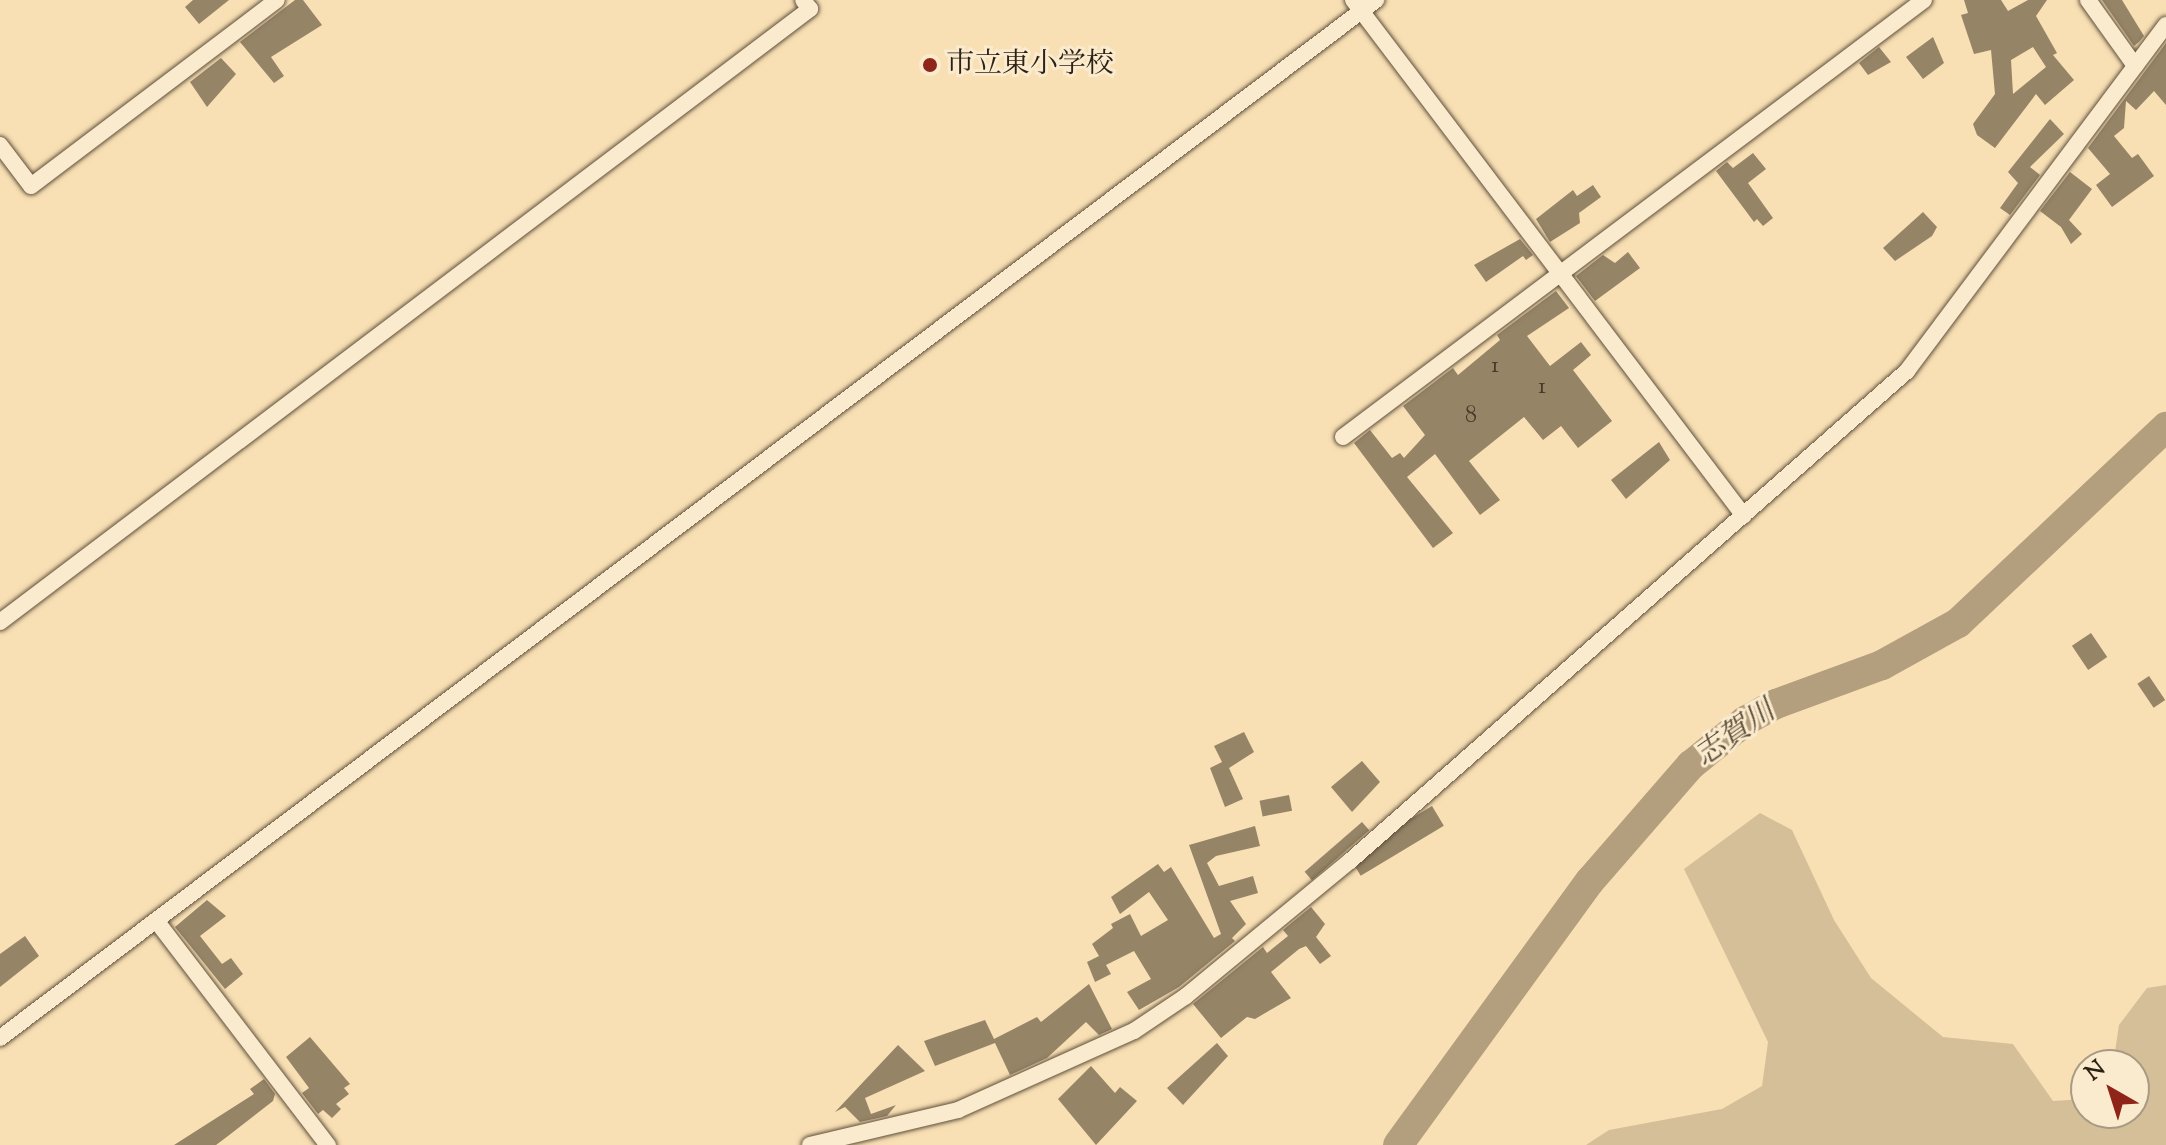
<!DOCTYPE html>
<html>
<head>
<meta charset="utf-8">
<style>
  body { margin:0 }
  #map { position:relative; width:2166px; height:1145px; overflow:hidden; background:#f8dfb4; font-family:"Sorts Mill Goudy","Noto Serif JP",serif }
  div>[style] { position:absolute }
  .green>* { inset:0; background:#d5bf99 }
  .river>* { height:30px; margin:-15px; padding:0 15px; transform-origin:15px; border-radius:15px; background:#b39e7d }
  .building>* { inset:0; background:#968467; transform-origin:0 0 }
  .roads { filter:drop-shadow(0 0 2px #5f503b) drop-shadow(0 0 2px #5f503b) }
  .minor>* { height:16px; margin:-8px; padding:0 8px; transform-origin:8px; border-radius:8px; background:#faeace }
  .dots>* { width:22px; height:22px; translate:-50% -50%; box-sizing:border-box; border:4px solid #faeace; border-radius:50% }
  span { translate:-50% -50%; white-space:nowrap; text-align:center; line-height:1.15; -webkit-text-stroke:6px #faeace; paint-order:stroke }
  .number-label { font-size:24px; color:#463a28 }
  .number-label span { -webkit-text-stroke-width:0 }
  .poi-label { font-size:28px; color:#2c2113 }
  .left { translate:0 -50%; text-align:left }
  .water-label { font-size:30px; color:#5b4d38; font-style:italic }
  .north { position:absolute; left:2070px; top:1049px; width:80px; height:80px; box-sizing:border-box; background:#faeace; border:2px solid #a89a83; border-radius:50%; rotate:321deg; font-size:22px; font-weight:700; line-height:32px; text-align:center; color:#2c2113 }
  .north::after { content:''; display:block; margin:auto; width:28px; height:36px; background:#8f2418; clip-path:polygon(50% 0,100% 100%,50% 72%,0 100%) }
</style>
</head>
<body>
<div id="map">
  <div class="green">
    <div style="clip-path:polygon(1760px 813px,1792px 830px,1834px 920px,1871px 978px,1943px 1037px,2013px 1044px,2053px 1101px,2086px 1099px,2086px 1113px,2134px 1113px,2134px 1065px,2113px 1065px,2119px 1025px,2147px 988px,2166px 985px,2166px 1145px,1586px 1145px,1609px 1130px,1722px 1109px,1762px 1086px,1768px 1042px,1684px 869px)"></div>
  </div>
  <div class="river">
    <div style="left:1398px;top:1145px;width:326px;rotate:-54deg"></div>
    <div style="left:1590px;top:881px;width:154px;rotate:-49deg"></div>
    <div style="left:1691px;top:765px;width:70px;rotate:-39.2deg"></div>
    <div style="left:1745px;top:721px;width:35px;rotate:-29deg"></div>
    <div style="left:1776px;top:704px;width:113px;rotate:-20.2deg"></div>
    <div style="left:1882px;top:665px;width:87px;rotate:-28.9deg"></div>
    <div style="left:1958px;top:623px;width:286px;rotate:-43.3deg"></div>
  </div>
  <div class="building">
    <div style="clip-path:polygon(193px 0,229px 0,199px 24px,185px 7px)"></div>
    <div style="clip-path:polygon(295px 0,303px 0,322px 25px,271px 57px,284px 76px,274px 83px,240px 42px)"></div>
    <div style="clip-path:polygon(evenodd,1964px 0,2001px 0,2008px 11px,2028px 0,2047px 0,2036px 16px,2057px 53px,2053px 55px,2074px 80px,2045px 105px,2036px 94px,1995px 148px,1977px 135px,1973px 124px,1995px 94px,1991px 50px,1974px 54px,1961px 15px,1968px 13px,1964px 0,2033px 47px,2046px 67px,2013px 94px,2011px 60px,2033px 47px)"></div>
    <div style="clip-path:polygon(2102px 0,2122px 0,2144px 36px,2139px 42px,2134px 46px)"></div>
    <div style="clip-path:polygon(1933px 37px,1944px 63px,1923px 79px,1906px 57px)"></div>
    <div style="clip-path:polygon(2166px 43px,2166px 105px,2154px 91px,2136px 110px,2126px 101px,2124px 128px,2114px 136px,2132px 158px,2138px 154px,2154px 176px,2112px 207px,2096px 185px,2110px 174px,2088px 148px)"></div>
    <div style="clip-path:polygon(1879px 47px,1891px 62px,1868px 75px,1859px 63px)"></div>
    <div style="clip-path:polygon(221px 58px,236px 74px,207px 107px,190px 82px)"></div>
    <div style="clip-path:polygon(2050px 119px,2064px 134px,2030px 167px,2040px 175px,2010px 215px,2000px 208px,2018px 183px,2008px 172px)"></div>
    <div style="clip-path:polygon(1753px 153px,1766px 169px,1748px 183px,1773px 218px,1763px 226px,1757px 219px,1754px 222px,1716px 171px,1727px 162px,1733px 168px)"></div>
    <div style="clip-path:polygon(2070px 172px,2092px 189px,2069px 220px,2082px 234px,2071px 244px,2061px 227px,2040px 211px)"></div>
    <div style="clip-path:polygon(1593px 185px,1601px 197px,1579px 213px,1580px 223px,1550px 242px,1536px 219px,1573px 190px,1577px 196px)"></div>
    <div style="clip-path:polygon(1923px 212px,1937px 227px,1932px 236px,1895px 261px,1883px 248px)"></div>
    <div style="clip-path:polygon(1520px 239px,1533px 255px,1526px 260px,1523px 256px,1486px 282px,1474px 265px)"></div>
    <div style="clip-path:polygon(1628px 252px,1640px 268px,1595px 301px,1576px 276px,1603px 255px,1615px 263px)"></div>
    <div style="clip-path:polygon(1556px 291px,1569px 308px,1527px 336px,1550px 366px,1581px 342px,1591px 355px,1573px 370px,1612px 421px,1578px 448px,1561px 426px,1543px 440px,1524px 417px,1469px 461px,1500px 500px,1480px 515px,1435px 454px,1407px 477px,1453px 533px,1433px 548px,1354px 443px,1370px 430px,1392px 458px,1400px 453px,1404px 458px,1425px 435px,1403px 406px,1453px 368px,1458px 375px,1500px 340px,1497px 335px)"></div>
    <div style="clip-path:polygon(1659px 442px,1670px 460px,1626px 499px,1611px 480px)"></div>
    <div style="left:2091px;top:633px;width:29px;height:23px;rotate:56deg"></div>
    <div style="left:2149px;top:676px;width:29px;height:14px;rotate:56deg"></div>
    <div style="clip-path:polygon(1244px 732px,1254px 752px,1229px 768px,1243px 799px,1225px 807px,1210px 768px,1222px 762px,1214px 746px)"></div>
    <div style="clip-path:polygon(1362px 761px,1380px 782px,1352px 812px,1331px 787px)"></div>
    <div style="left:1289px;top:795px;width:16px;height:30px;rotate:79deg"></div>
    <div style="left:1432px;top:806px;width:23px;height:97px;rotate:59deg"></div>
    <div style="left:1362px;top:822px;width:11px;height:76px;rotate:49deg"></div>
    <div style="clip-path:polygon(1255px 826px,1260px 846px,1216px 856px,1207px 863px,1219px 886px,1253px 876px,1258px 893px,1230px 901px,1246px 924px,1232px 938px,1235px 941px,1179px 987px,1139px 1010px,1127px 992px,1151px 979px,1134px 951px,1106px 965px,1111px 974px,1095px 982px,1087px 962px,1099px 956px,1092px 944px,1113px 928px,1111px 924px,1130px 914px,1141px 936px,1168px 920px,1149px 892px,1120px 914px,1111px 897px,1158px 864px,1164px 872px,1171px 867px,1214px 938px,1221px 934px,1189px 845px)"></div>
    <div style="clip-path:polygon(207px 900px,226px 916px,200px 936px,222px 964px,231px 958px,243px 974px,225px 989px,175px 927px)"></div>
    <div style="clip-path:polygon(1311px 907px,1325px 924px,1316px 937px,1331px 956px,1320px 964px,1306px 946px,1299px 949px,1271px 972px,1291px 998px,1255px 1019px,1247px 1017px,1221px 1038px,1193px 1004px,1263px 947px,1267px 953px,1288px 936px,1283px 930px)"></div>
    <div style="clip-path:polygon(25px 936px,39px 956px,0 987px,0 954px)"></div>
    <div style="clip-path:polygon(1089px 984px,1112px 1029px,1099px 1035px,1086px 1022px,1047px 1058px,1010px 1075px,995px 1043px,935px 1066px,924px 1041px,985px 1020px,994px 1039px,1037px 1017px,1041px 1022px)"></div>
    <div style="clip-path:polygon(310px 1037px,350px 1084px,344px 1088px,349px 1094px,336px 1104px,341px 1109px,332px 1118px,323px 1110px,318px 1114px,302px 1093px,309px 1088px,286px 1057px)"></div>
    <div style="clip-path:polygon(1217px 1043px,1228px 1056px,1183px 1105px,1167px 1088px)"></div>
    <div style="clip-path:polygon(898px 1045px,925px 1071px,865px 1098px,871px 1114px,896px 1105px,887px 1116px,860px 1122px,845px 1107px,835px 1112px)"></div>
    <div style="clip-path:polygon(1091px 1066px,1115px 1093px,1120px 1087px,1137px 1101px,1096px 1145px,1058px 1099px)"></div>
    <div style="clip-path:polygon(264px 1079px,275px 1094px,273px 1101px,228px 1136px,216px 1145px,174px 1145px,254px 1094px,250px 1089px)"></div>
  </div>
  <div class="roads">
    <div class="minor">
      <div style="left:1353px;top:0;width:647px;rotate:52.85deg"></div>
      <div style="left:2088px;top:0;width:81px;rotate:54.5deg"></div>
      <div style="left:0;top:145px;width:51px;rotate:52.9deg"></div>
      <div style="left:31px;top:186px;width:308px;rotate:-37.1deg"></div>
      <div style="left:1343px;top:437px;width:727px;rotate:-36.95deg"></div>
      <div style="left:0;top:622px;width:1016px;rotate:-37.12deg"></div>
      <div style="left:810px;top:9px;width:11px;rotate:-128deg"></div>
      <div style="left:158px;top:923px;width:280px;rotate:52.6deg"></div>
      <div style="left:0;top:1038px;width:1724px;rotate:-37.03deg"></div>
      <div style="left:810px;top:1145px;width:152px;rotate:-13.3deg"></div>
      <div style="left:958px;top:1110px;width:193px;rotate:-24.2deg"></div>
      <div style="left:1134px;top:1031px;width:63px;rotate:-33.9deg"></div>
      <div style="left:1186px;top:996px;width:212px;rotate:-39.5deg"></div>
      <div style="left:1350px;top:861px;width:742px;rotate:-41.34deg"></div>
      <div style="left:1907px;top:371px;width:432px;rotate:-53.2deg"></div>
    </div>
  </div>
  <div class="dots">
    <div style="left:930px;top:65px;background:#8f2418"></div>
  </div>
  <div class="number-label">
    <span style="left:1495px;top:367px">1</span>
    <span style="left:1542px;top:388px">1</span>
    <span style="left:1471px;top:417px">8</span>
  </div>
  <div class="poi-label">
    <span class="left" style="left:946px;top:65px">市立東小学校</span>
  </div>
  <div class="water-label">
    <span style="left:1736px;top:735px;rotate:-35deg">志賀川</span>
  </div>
  <div class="north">N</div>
</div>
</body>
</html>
